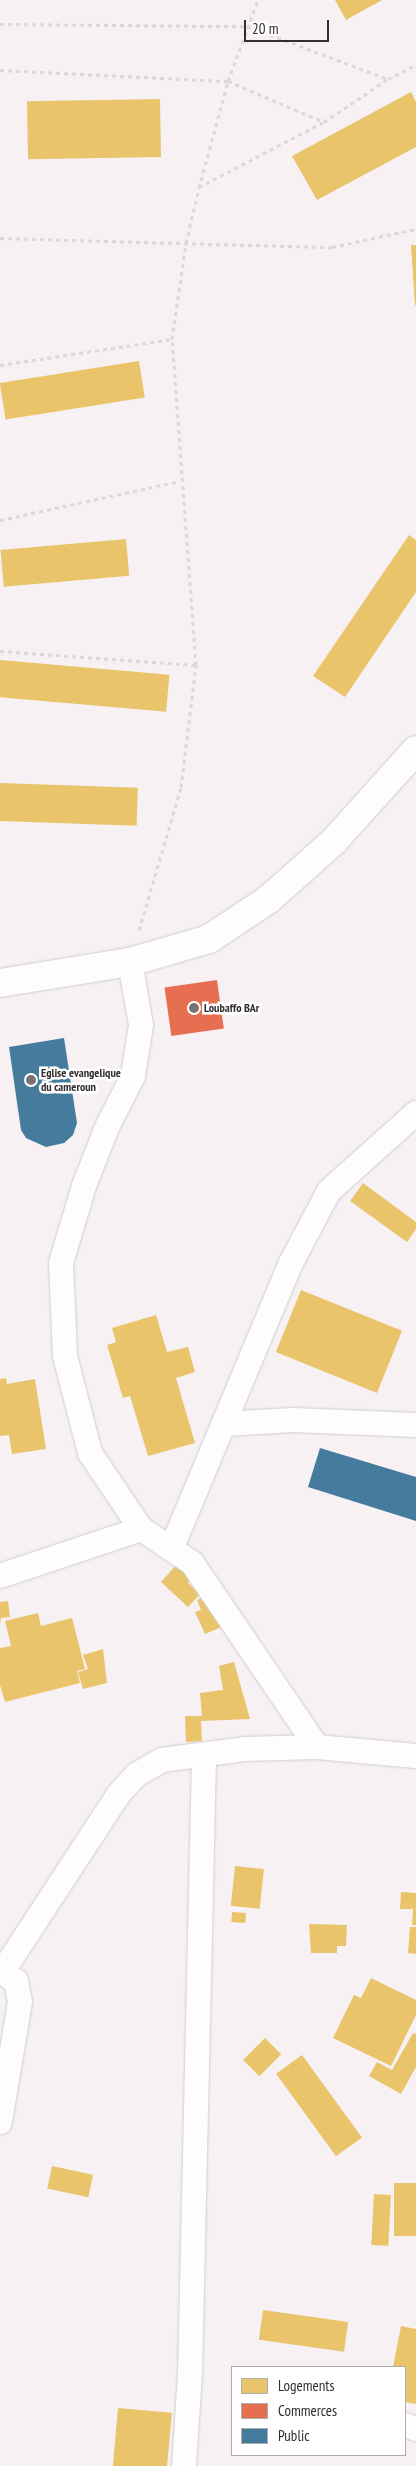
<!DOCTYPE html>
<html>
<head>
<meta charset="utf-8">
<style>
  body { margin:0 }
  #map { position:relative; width:416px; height:2466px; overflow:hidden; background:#f7f1f4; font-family:"PT Sans Narrow",sans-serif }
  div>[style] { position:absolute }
  .homes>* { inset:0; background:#e9c46a; transform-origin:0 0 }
  .shops>* { inset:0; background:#e76f51; transform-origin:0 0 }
  .public>* { inset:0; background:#457b9d }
  .path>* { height:3px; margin-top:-1.5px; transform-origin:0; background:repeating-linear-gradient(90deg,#dbd8da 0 4px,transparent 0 8px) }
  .roads { filter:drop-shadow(0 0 1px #d0ccce) drop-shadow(0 0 1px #d0ccce) }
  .minor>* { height:24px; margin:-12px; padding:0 12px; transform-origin:12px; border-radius:12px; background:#fefdfd }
  .tertiary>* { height:28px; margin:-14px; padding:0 14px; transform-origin:14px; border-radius:14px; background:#fefdfd }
  .dots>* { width:14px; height:14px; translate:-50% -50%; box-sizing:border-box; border:2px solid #fff; border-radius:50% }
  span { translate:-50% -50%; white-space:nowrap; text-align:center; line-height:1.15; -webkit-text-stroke:5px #fff; paint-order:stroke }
  .poi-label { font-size:12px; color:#322d2f; font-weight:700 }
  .left { translate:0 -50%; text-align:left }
  .legend { position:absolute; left:231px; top:2366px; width:175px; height:90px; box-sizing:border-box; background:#fff; border:1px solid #adabac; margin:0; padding:6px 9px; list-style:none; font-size:15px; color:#322d2f }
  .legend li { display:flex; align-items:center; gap:10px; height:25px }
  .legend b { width:25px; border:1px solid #adabac }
  .scale { position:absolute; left:244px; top:20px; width:85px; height:22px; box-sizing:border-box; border:2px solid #322d2f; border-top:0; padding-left:6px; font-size:15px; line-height:18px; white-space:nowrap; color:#322d2f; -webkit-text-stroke:4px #fff; paint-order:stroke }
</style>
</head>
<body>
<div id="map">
  <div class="homes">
    <div style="clip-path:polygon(335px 0,382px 0,346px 20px)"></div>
    <div style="clip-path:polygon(411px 92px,416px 102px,416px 147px,317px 200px,292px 156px)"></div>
    <div style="left:160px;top:99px;width:58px;height:133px;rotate:89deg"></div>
    <div style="clip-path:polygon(411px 245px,416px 245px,416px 305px,415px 305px)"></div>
    <div style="left:139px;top:361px;width:37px;height:141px;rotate:81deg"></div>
    <div style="clip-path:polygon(409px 535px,416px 540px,416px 592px,345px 697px,313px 676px)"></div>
    <div style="left:126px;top:539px;width:37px;height:126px;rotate:85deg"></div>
    <div style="left:0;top:660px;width:170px;height:37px;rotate:5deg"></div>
    <div style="left:0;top:783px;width:138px;height:38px;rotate:2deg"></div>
    <div style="clip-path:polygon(363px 1183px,416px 1222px,416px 1229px,407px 1242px,350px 1201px)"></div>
    <div style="left:301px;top:1290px;width:109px;height:67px;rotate:22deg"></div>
    <div style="clip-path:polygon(156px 1315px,167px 1352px,188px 1347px,195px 1372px,176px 1378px,195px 1443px,148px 1456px,130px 1396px,123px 1398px,107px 1345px,116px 1342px,112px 1328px)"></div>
    <div style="clip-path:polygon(6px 1378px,7px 1384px,35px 1379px,46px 1449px,12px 1454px,9px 1435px,0 1436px,0 1379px)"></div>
    <div style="clip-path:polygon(178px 1563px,194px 1577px,188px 1583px,200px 1594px,188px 1607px,161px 1582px)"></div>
    <div style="clip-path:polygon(207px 1596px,224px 1626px,205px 1634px,195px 1612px,201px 1610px,197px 1600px)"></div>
    <div style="clip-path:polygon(8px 1601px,10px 1617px,1px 1618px,0 1626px,0 1602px)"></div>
    <div style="clip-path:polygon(38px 1613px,41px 1626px,72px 1618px,85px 1669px,77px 1671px,80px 1683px,5px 1702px,0 1685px,0 1648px,11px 1646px,5px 1621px)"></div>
    <div style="clip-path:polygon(103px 1649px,107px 1683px,83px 1689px,78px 1672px,88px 1669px,83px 1655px)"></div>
    <div style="clip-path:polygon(234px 1662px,250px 1719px,201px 1721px,202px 1741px,186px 1742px,185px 1716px,202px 1716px,200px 1693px,223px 1690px,219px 1666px)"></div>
    <div style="left:235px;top:1866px;width:29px;height:40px;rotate:6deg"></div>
    <div style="clip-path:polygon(401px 1892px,416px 1893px,416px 1925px,412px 1925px,413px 1909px,400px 1909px)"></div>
    <div style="left:232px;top:1912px;width:14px;height:10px;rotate:4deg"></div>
    <div style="clip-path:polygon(309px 1924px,347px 1925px,346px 1946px,337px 1946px,337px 1953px,311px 1953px)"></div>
    <div style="clip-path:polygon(410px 1927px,416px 1927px,416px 1954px,408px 1953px)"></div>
    <div style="clip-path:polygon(371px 1978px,416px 2000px,416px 2015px,391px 2066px,333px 2038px,354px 1995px,361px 1998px)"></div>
    <div style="clip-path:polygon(413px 2033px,416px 2034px,416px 2067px,401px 2094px,369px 2076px,377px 2062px,392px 2070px)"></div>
    <div style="left:265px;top:2038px;width:23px;height:31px;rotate:45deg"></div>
    <div style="left:302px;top:2055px;width:102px;height:32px;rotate:54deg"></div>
    <div style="left:52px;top:2166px;width:42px;height:23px;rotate:12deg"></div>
    <div style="left:394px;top:2183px;width:22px;height:53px"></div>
    <div style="left:374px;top:2194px;width:17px;height:51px;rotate:3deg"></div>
    <div style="left:263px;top:2310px;width:86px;height:30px;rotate:8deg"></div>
    <div style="clip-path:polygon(401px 2326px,416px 2329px,416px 2404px,405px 2402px,405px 2367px,393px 2367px)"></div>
    <div style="left:118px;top:2408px;width:54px;height:58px;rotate:5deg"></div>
  </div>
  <div class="shops">
    <div style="left:217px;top:980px;width:49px;height:53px;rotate:82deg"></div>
  </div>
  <div class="public">
    <div style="clip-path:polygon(64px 1038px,77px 1123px,73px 1135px,64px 1143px,46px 1147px,26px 1138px,21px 1130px,9px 1047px)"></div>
    <div style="clip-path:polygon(320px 1448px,416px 1477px,416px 1521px,308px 1487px)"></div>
  </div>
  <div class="path">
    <div style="left:0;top:24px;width:247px;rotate:0.5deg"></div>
    <div style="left:247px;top:26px;width:151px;rotate:20.6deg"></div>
    <div style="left:0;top:70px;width:228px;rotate:2.8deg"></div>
    <div style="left:228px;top:81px;width:104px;rotate:23.1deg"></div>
    <div style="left:199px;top:187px;width:141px;rotate:-27.5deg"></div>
    <div style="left:324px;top:122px;width:77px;rotate:-33.9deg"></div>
    <div style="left:388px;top:79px;width:31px;rotate:-27deg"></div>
    <div style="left:0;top:238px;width:332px;rotate:1.6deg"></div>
    <div style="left:332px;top:247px;width:86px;rotate:-12.1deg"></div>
    <div style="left:0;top:365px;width:174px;rotate:-8.6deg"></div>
    <div style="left:0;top:520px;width:184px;rotate:-12.2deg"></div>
    <div style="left:0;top:651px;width:196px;rotate:4.1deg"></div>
    <div style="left:139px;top:930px;width:149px;rotate:-73.6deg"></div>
    <div style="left:181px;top:787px;width:123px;rotate:-83deg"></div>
    <div style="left:196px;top:665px;width:327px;rotate:-94.2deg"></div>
    <div style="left:172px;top:339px;width:97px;rotate:-81.7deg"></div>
    <div style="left:186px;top:243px;width:57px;rotate:-76.7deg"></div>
    <div style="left:199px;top:188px;width:111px;rotate:-74.8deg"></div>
    <div style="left:228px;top:81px;width:86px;rotate:-69.7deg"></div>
  </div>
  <div class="roads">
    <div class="minor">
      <div style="left:130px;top:962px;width:64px;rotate:80.1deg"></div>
      <div style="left:141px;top:1025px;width:52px;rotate:98.9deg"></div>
      <div style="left:133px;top:1076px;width:55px;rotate:117deg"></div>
      <div style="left:108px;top:1125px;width:66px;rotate:111.5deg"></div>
      <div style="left:84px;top:1186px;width:80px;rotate:106.6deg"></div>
      <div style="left:61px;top:1263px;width:93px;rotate:87.5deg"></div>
      <div style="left:65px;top:1356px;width:100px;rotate:75.5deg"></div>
      <div style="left:90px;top:1453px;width:92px;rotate:56.1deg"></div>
      <div style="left:141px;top:1529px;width:61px;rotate:33.7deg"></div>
      <div style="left:192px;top:1563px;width:222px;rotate:55.8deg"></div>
      <div style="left:225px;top:1424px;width:68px;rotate:-3.4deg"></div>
      <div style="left:293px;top:1420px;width:123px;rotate:2.3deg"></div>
      <div style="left:172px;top:1547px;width:308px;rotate:-67.3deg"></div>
      <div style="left:291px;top:1263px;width:81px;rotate:-62.2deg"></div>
      <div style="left:329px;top:1191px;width:117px;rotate:-41.9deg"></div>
      <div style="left:0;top:1576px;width:149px;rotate:-18.4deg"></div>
      <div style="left:0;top:1971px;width:19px;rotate:32deg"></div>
      <div style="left:16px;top:1981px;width:21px;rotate:79deg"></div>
      <div style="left:20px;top:2002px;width:122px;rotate:99.5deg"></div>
      <div style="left:3px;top:1971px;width:210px;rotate:-56.8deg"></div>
      <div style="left:118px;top:1795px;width:27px;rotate:-48deg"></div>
      <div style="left:136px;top:1775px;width:30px;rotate:-30deg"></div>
      <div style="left:162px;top:1760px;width:83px;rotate:-7.6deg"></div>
      <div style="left:244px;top:1749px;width:73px;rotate:-1.6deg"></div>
      <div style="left:317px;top:1747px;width:99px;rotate:5.2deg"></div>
      <div style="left:405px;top:2425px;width:12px;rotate:20deg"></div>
      <div style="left:184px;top:2466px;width:92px;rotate:-86.3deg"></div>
      <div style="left:190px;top:2374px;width:618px;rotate:-88.7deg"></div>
    </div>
    <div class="tertiary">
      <div style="left:0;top:983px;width:132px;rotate:-9.2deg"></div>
      <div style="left:130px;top:962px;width:82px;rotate:-16.2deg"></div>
      <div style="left:209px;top:939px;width:72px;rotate:-33.7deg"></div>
      <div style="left:269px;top:899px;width:87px;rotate:-41.7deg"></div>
      <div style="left:334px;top:841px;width:122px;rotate:-48deg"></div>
    </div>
  </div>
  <div class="dots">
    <div style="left:194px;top:1008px;background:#777274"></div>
    <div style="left:31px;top:1080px;background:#777274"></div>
  </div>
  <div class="poi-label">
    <span class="left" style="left:204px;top:1008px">Loubaffo BAr</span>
    <span class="left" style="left:41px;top:1080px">Eglise evangelique<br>du cameroun</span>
  </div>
  <ul class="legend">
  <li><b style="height:14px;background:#e9c46a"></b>Logements</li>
  <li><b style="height:14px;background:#e76f51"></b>Commerces</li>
  <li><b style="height:14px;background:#457b9d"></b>Public</li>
  </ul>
  <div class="scale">20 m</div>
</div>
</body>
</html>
